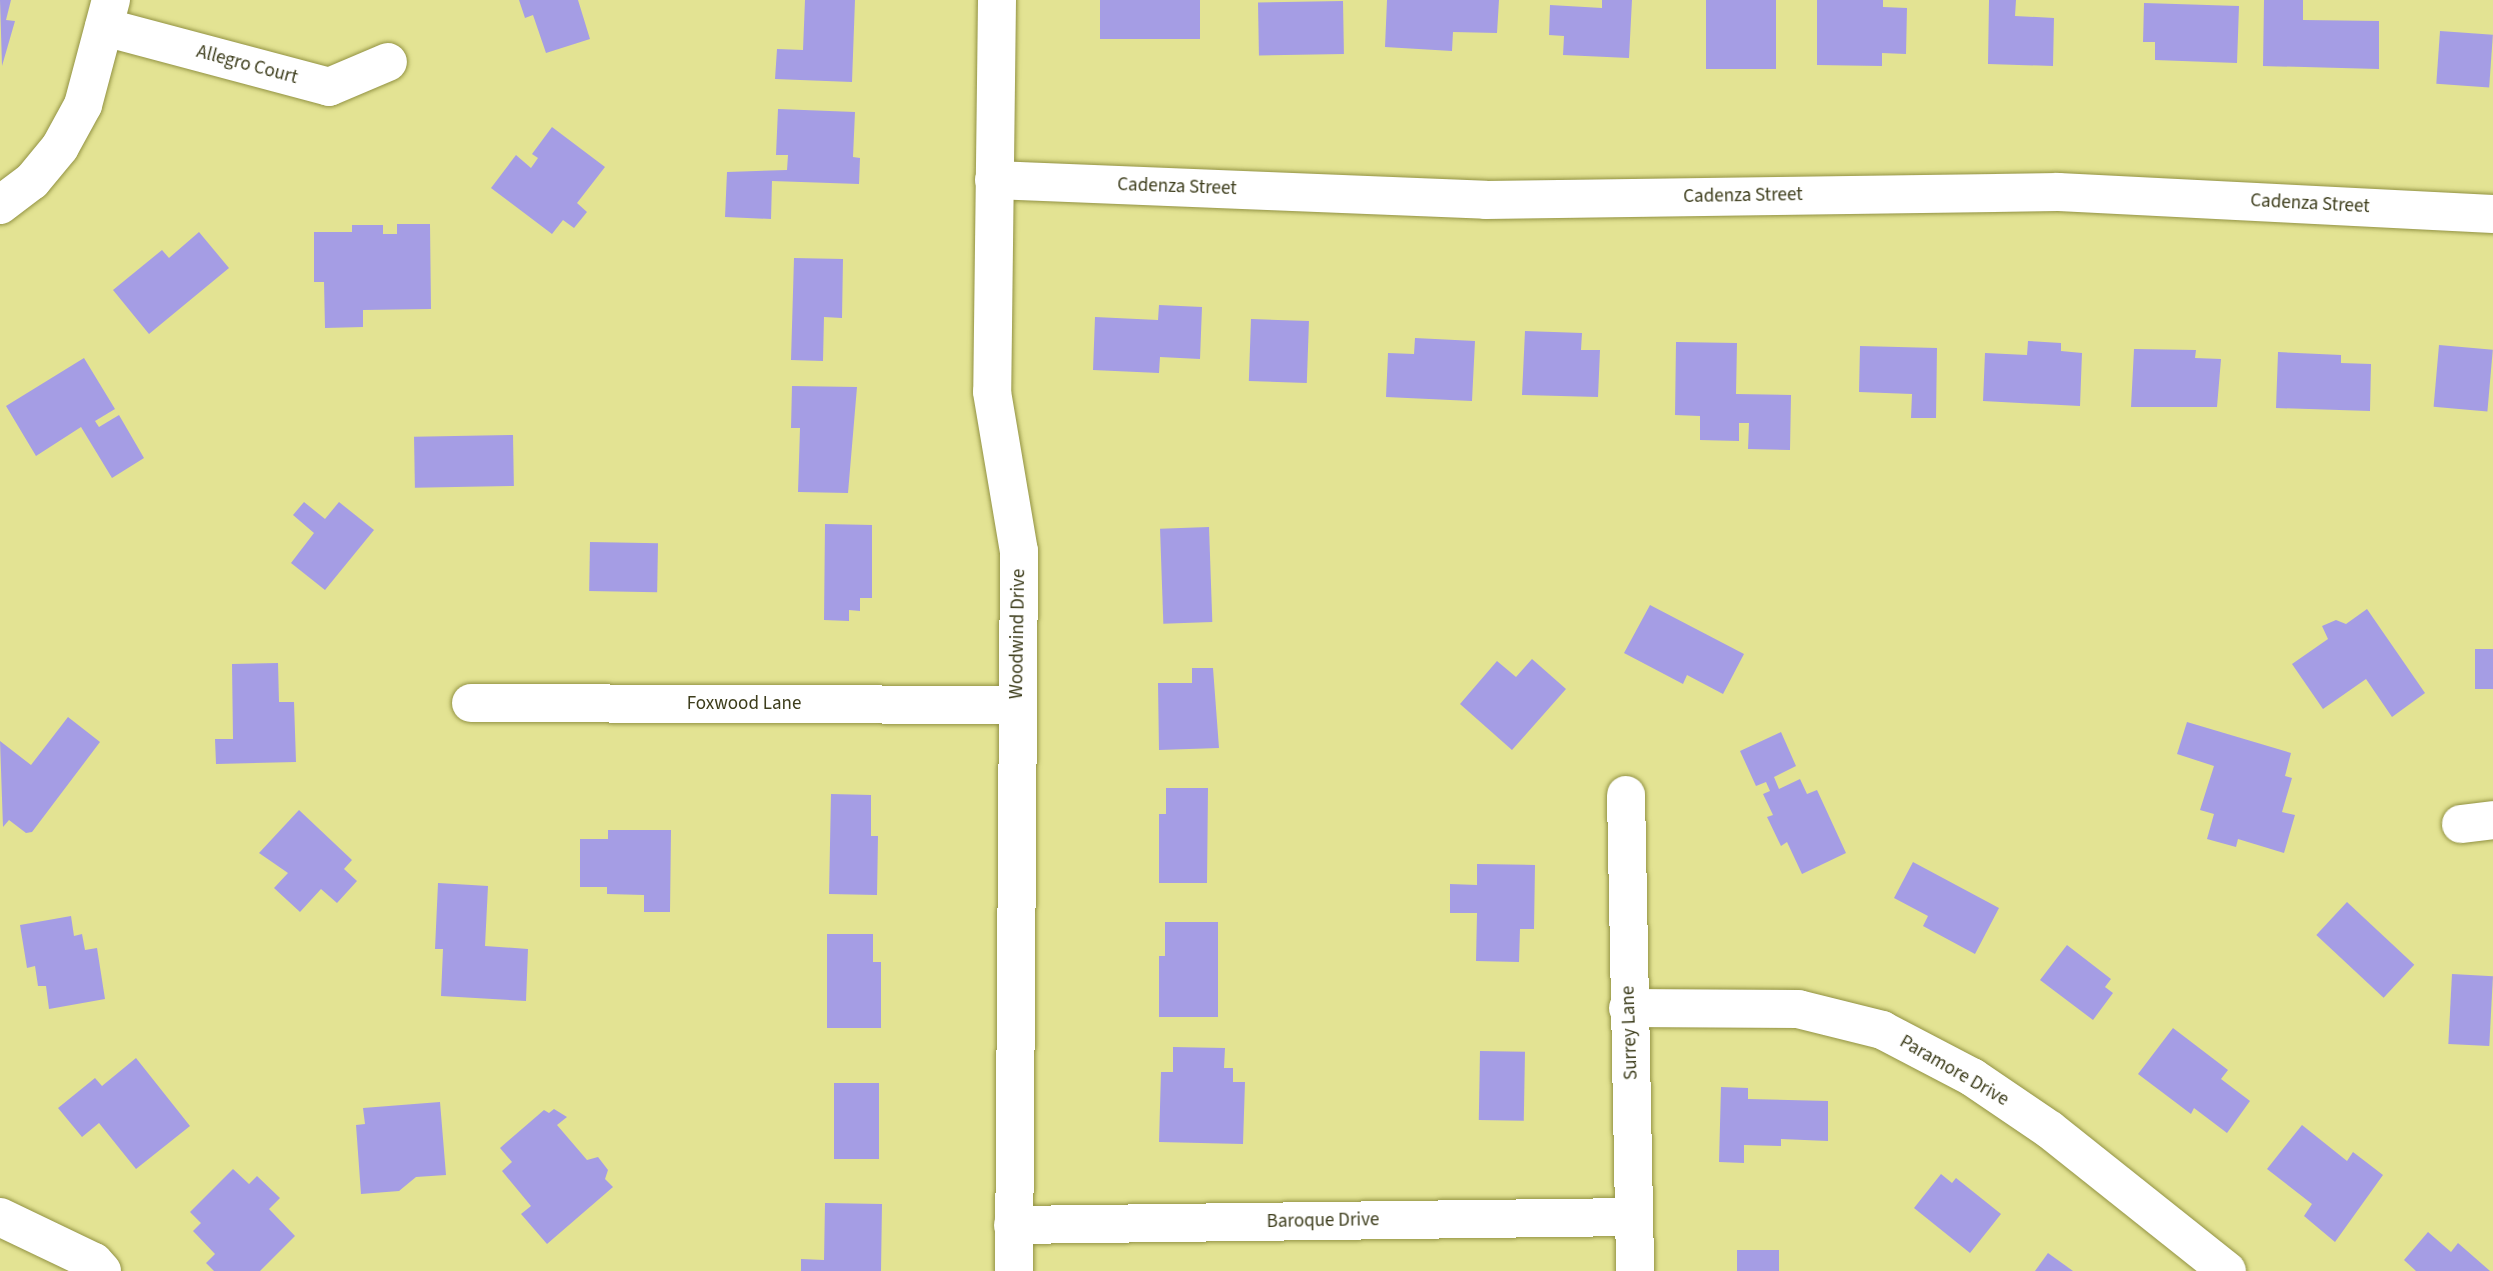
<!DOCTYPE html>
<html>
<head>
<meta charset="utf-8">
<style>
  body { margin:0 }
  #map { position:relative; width:2493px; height:1271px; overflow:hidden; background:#e3e393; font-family:"Source Sans 3",sans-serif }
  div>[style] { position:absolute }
  .building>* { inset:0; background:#a59de4; transform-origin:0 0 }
  .roads { filter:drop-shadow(0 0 2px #929243) drop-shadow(0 0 2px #929243) }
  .minor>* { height:38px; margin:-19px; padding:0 19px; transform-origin:19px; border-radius:19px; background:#fff }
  span { translate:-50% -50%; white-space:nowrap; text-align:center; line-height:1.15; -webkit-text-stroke:7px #fff; paint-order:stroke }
  .street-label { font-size:19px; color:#3d3d1c }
</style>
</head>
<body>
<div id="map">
  <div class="building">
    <div style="clip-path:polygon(0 0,11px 0,6px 20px,15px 21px,2px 66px)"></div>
    <div style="clip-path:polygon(519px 0,578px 0,590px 39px,546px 53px,533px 15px,525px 18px)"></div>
    <div style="clip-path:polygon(805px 0,855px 0,852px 82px,775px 79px,777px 49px,803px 50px)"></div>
    <div style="left:1100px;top:0;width:100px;height:39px"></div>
    <div style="clip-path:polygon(1387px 0,1499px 0,1497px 33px,1453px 32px,1452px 51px,1385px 47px)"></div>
    <div style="clip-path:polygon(1602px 0,1632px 0,1629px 58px,1563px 55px,1564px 36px,1549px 35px,1550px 5px,1602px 8px)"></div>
    <div style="left:1706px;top:0;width:70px;height:69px"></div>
    <div style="clip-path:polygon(1817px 0,1883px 0,1883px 7px,1907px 8px,1906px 54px,1882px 53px,1882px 66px,1817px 65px)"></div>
    <div style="clip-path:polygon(1989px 0,2016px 0,2015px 16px,2054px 18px,2053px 66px,1988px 64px)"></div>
    <div style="clip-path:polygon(2264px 0,2303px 0,2303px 20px,2379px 21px,2379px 69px,2263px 66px)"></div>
    <div style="left:1343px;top:1px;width:53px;height:85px;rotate:89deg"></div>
    <div style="clip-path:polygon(2144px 3px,2239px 6px,2237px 63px,2155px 60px,2155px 42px,2143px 42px)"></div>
    <div style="left:2440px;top:31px;width:53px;height:53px;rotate:4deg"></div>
    <div style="clip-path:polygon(778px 109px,855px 112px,853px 157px,860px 158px,859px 184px,772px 181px,771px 219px,725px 217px,727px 172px,787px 170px,788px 155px,776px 155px)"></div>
    <div style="clip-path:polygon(552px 127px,605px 167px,577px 203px,587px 212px,574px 228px,563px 220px,552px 234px,491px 188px,516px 155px,531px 168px,538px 158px,532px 154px)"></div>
    <div style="clip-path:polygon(397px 224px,430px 224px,431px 309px,363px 310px,363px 327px,325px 328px,324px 282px,314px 282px,314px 232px,352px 232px,352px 225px,383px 225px,383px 234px,397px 234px)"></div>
    <div style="clip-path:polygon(199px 232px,229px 268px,149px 334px,113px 290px,162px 250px,169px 258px)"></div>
    <div style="clip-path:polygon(794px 258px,843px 259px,842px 318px,824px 317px,823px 361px,791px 360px)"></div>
    <div style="clip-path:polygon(1159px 305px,1202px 307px,1200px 359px,1160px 357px,1159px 373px,1093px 370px,1095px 317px,1158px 320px)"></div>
    <div style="left:1251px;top:319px;width:58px;height:62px;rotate:2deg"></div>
    <div style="clip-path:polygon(1525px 331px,1582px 333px,1581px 350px,1600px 350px,1598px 397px,1522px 395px)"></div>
    <div style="clip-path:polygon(1415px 338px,1475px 341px,1472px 401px,1386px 397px,1388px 353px,1414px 354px)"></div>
    <div style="clip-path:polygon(2028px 341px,2061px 343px,2061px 351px,2082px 353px,2080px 406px,1983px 401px,1985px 353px,2027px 355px)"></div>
    <div style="clip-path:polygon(1676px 342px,1737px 343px,1736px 394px,1791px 395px,1790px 450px,1748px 449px,1749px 423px,1739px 423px,1739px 441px,1700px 440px,1700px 416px,1675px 415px)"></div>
    <div style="left:2439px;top:345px;width:54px;height:62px;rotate:5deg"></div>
    <div style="clip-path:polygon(1860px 346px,1937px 348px,1936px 418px,1911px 418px,1912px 394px,1859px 392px)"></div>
    <div style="clip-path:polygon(2134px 349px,2196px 350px,2195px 358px,2221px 359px,2217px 407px,2131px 407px)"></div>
    <div style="clip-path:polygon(2278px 352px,2341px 355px,2341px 363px,2371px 364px,2370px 411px,2276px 408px)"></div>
    <div style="clip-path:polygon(84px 358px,115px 409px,95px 421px,99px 427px,119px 415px,144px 458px,112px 478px,81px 427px,36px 456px,6px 406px)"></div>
    <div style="clip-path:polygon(792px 386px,857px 387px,848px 493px,798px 492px,800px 428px,791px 428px)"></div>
    <div style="left:513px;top:435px;width:51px;height:99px;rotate:89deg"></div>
    <div style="clip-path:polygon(304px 502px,325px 519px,339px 502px,374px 530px,325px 590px,291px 563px,314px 533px,293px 515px)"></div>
    <div style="clip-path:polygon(825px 524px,872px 525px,872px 598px,860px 598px,860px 611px,849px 610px,849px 621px,824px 620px)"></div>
    <div style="left:1209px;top:527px;width:95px;height:49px;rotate:88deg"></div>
    <div style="left:590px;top:542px;width:68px;height:49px;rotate:1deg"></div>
    <div style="clip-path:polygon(1650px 605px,1744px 654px,1723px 694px,1687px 675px,1683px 684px,1624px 653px)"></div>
    <div style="clip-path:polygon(2367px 609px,2425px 693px,2392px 717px,2366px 679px,2323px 709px,2292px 664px,2328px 639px,2322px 626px,2336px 620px,2346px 624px)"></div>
    <div style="left:2475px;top:649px;width:18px;height:40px"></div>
    <div style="clip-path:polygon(1532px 659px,1566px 689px,1512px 750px,1460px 704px,1497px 661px,1516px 677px)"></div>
    <div style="clip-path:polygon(278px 663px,279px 702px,294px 702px,296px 762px,216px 764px,215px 739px,233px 739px,232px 664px)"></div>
    <div style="clip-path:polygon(1192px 668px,1213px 668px,1219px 748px,1159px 750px,1158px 683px,1192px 683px)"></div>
    <div style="clip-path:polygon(68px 717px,100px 742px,32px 832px,26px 833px,9px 820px,3px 827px,0 741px,31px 765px)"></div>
    <div style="clip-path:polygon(2187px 722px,2291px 753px,2285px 776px,2292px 778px,2282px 812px,2295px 815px,2284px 853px,2238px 839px,2236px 847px,2207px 839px,2214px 814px,2200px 810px,2214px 766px,2177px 754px)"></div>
    <div style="clip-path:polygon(1781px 732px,1796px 766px,1774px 777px,1779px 789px,1800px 779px,1807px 794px,1817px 790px,1846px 853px,1802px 874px,1787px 842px,1781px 846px,1767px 817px,1773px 815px,1763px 794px,1770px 791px,1766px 782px,1756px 786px,1740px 751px)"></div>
    <div style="clip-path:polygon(1166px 788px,1208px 788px,1207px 883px,1159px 883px,1159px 814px,1166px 814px)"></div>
    <div style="clip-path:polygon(831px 794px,871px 795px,871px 836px,878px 836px,877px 895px,829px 894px)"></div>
    <div style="clip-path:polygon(299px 810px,352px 860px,344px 869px,357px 881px,337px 903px,321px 889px,300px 912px,274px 888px,288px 873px,259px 853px)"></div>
    <div style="clip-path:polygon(608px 830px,671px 830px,670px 912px,644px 912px,644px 895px,607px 894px,607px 887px,580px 887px,580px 839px,608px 839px)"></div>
    <div style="clip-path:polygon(1913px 862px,1999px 908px,1975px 954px,1923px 926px,1928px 916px,1894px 898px)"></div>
    <div style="clip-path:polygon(1477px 864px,1535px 865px,1534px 929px,1520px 929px,1519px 962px,1476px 961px,1477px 913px,1450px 913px,1450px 884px,1477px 885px)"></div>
    <div style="clip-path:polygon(438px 883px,488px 886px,485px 946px,528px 949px,526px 1001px,441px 996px,443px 949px,435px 949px)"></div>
    <div style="left:2347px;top:902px;width:92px;height:45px;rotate:43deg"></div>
    <div style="clip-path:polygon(71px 916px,74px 936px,82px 934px,85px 950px,97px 948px,105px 999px,49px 1009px,46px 986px,38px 986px,35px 966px,27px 968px,20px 925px)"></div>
    <div style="clip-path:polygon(1165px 922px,1218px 922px,1218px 1017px,1159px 1017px,1159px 956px,1165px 956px)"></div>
    <div style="clip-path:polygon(827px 934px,873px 934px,873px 962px,881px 962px,881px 1028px,827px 1028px)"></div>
    <div style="clip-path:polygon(2067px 945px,2111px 979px,2105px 987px,2113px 993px,2093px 1020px,2040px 980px)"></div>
    <div style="left:2452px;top:974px;width:41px;height:70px;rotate:3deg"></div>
    <div style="clip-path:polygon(2173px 1028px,2228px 1070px,2221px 1079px,2250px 1101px,2227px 1133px,2194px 1108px,2191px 1114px,2138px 1074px)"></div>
    <div style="clip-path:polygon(1173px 1047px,1225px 1048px,1224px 1068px,1233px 1068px,1233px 1082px,1245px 1082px,1243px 1144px,1159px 1142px,1161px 1072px,1173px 1072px)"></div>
    <div style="left:1480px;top:1051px;width:45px;height:69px;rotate:1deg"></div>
    <div style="clip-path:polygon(136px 1058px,190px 1126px,136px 1169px,99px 1123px,82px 1137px,58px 1108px,95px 1078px,102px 1086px)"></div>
    <div style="left:834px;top:1083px;width:45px;height:76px"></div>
    <div style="clip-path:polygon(1721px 1087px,1748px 1088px,1748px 1099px,1828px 1101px,1828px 1141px,1781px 1139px,1781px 1146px,1744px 1145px,1744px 1163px,1719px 1162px)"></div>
    <div style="clip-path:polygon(440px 1102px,446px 1175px,416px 1177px,399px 1191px,361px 1194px,356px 1125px,365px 1124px,363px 1108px)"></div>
    <div style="clip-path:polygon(554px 1109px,567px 1117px,557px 1125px,587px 1160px,598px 1157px,608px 1170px,605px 1179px,613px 1187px,547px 1244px,521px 1214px,531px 1206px,502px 1171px,512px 1162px,500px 1148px,544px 1110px,549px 1113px)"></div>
    <div style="clip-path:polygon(2302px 1125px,2347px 1161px,2353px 1152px,2383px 1175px,2335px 1242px,2304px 1216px,2312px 1204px,2267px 1169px)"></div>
    <div style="clip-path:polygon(233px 1169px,249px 1184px,257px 1176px,280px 1198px,269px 1209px,295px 1236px,260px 1271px,214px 1271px,206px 1263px,215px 1254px,193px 1231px,201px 1223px,190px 1212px)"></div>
    <div style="clip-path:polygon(1941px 1174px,1952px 1183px,1956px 1178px,2001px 1214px,1970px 1253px,1914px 1208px)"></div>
    <div style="clip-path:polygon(825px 1203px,882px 1204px,881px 1271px,801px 1271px,801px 1259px,824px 1260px)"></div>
    <div style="clip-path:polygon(2428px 1232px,2451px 1252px,2458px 1243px,2490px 1271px,2416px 1271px,2404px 1260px)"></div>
    <div style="left:1737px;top:1250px;width:42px;height:21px"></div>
    <div style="clip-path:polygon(2048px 1253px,2073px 1271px,2035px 1271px)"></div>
  </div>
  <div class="roads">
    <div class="minor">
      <div style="left:997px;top:0;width:392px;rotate:90.7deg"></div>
      <div style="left:992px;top:392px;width:161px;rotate:80.4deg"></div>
      <div style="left:1019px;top:551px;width:720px;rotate:90.4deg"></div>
      <div style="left:104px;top:27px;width:233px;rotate:14.9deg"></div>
      <div style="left:329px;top:87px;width:64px;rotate:-23deg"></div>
      <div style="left:994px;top:180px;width:492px;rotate:2.3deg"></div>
      <div style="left:1486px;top:200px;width:572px;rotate:-0.8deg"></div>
      <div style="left:2058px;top:192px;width:436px;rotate:2.9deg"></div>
      <div style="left:0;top:205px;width:40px;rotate:-37deg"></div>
      <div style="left:32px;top:181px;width:44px;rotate:-50.5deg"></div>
      <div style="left:60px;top:147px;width:48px;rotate:-61.3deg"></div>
      <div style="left:83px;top:105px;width:109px;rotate:-75.1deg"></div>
      <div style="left:471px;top:703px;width:546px;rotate:0.21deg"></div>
      <div style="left:1626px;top:795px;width:476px;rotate:88.9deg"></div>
      <div style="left:2461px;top:824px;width:32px;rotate:-7deg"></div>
      <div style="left:1628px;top:1008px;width:170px;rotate:0.3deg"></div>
      <div style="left:1798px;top:1009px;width:87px;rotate:14deg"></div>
      <div style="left:1882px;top:1030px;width:102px;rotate:27.6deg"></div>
      <div style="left:1972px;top:1077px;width:94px;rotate:34.2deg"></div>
      <div style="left:2050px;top:1130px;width:226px;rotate:38.5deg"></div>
      <div style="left:0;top:1217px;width:104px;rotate:25.6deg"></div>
      <div style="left:94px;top:1262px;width:12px;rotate:48deg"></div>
      <div style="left:1013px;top:1225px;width:621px;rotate:-0.74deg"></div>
    </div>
  </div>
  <div class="street-label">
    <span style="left:247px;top:65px;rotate:15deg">Allegro Court</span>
    <span style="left:1177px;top:187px;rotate:2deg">Cadenza Street</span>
    <span style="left:1743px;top:196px;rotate:-1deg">Cadenza Street</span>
    <span style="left:2310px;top:204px;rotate:3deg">Cadenza Street</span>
    <span style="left:1018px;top:634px;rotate:-89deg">Woodwind Drive</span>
    <span style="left:744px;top:704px">Foxwood Lane</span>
    <span style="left:1630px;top:1033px;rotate:-92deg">Surrey Lane</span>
    <span style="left:1954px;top:1071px;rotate:30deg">Paramore Drive</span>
    <span style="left:1323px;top:1221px;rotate:-1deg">Baroque Drive</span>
  </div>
</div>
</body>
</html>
